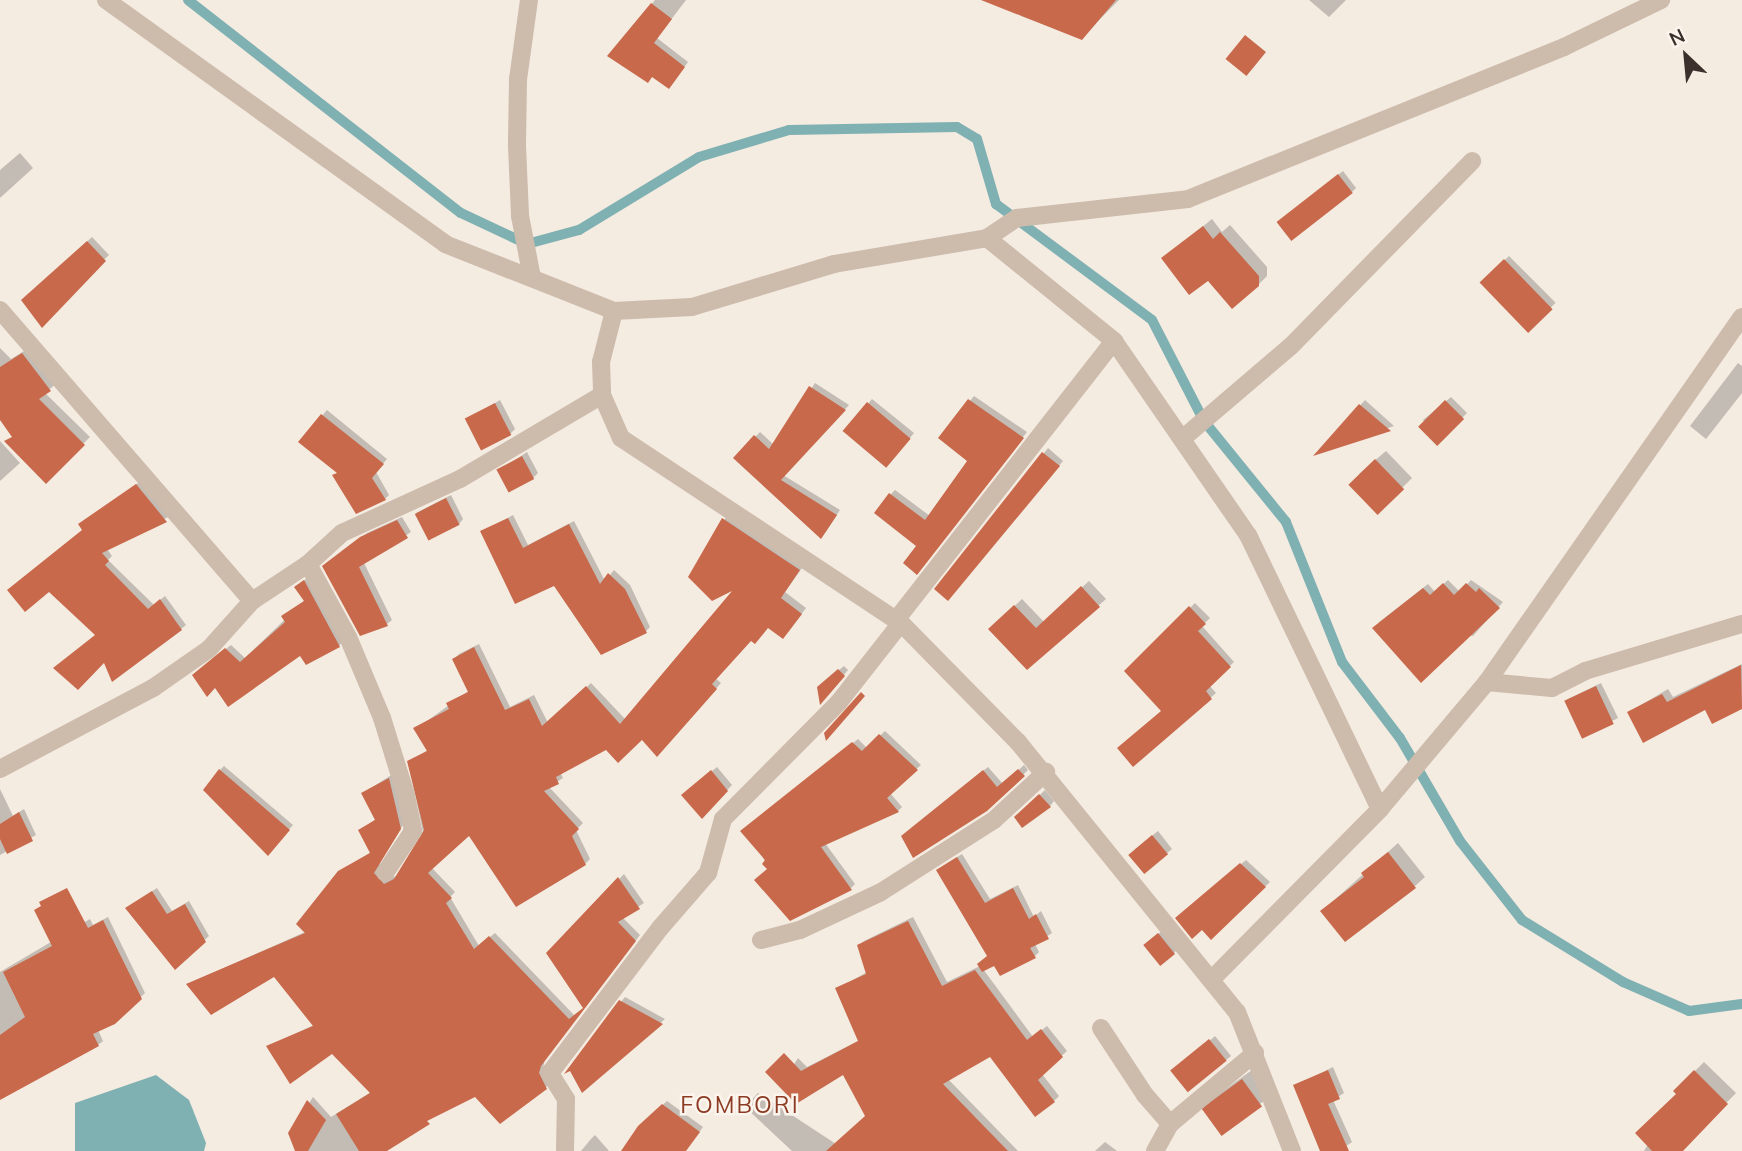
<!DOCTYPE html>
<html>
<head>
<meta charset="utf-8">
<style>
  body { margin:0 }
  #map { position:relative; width:1742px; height:1151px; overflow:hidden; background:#f4ebe1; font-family:Mulish,sans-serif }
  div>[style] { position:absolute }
  .water>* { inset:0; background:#7fb0b2 }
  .shadow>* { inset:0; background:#0003; transform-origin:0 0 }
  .stream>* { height:10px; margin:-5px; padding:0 5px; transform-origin:5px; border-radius:5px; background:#7fb0b2 }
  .building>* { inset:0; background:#c8694b; transform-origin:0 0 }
  .minor>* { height:18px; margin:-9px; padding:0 9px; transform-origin:9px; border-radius:9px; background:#cdbbac }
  span { translate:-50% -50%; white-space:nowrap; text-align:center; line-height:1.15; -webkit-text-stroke:5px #fbf5ee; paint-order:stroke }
  .quarter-label { font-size:23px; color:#8c3b22; letter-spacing:2px }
  .north { position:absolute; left:1651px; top:21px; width:70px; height:70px; -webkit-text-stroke:5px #fbf5ee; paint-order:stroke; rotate:334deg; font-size:19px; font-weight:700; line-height:28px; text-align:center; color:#3b302b }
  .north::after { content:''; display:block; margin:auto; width:24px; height:32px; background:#3b302b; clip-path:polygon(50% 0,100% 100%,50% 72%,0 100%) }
</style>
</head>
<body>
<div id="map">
  <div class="water">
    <div style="clip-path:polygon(156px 1075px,189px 1100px,206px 1143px,204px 1151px,75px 1151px,75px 1103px)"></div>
  </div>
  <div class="shadow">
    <div style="clip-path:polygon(655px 0,686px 0,657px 38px,688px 62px,673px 82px,610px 55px)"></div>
    <div style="clip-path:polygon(1018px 0,1119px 0,1081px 38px,1021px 16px)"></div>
    <div style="clip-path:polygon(1309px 0,1346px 0,1329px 17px)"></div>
    <div style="clip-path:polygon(20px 153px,33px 168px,0 198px,0 170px)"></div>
    <div style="clip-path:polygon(1343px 171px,1356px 188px,1352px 192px,1284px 218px)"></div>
    <div style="clip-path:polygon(1212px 219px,1222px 232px,1230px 225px,1267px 267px,1267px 276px,1258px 285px,1208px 279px,1164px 258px)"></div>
    <div style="clip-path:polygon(92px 237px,109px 255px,67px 295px,24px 300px)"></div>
    <div style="left:1509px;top:256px;width:66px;height:37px;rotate:45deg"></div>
    <div style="clip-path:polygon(0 348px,11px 359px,29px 348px,57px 383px,45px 393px,90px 437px,55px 472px,0 384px)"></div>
    <div style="clip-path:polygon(1738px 363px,1742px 366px,1742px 393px,1706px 439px,1690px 426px)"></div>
    <div style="clip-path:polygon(815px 383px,849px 405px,783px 475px,840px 510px,825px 533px,735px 458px,760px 432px,774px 445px)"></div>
    <div style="clip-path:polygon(974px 396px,1027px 432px,921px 568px,918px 546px,891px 494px,895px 490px,930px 516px,970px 461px,940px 438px)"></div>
    <div style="clip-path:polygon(1451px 397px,1467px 413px,1437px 443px,1423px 420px)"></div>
    <div style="clip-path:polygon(872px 399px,914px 433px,892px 460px,868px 404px)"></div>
    <div style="clip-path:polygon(500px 400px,515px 429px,510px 434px,467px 420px)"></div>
    <div style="clip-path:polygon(1365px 400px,1394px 426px,1318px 452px)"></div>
    <div style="clip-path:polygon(327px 410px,387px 459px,376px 472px,389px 495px,385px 499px,335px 475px,338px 472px,300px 441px)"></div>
    <div style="clip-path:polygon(0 441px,20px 463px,0 481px)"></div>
    <div style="clip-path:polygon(1048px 448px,1063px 461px,952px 594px,937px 589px)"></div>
    <div style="clip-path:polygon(1386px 451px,1412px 478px,1402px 488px,1359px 474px)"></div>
    <div style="clip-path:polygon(527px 452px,538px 473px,533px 478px,499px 471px)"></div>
    <div style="clip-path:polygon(141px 481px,170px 516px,107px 549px,112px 556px,108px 560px,154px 605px,165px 596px,186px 625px,181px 629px,97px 634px,85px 520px)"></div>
    <div style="clip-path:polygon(451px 495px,463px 519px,459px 524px,416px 513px)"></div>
    <div style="clip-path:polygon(513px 515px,528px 545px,574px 521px,605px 581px,614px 570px,630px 585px,650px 627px,646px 631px,554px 584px,482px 532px)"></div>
    <div style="clip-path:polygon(728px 515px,804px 565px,785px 592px,806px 608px,788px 632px,769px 626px,751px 639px,715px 678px,721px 683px,662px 750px,643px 737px,606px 747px,561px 774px,563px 778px,549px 787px,583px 823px,576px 830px,590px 859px,585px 864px,469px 833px,431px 867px,455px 892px,450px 897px,479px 946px,495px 933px,575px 1016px,545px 1059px,543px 1068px,550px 1083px,545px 1088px,475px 1095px,432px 1116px,384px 1151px,297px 1151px,290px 1133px,313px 1097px,331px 1117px,371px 1092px,333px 1052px,268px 1046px,314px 1025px,274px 975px,188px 984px,305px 932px,339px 872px,371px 852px,360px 830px,376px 819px,363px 793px,393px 774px,405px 822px,379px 861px,383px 878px,399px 876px,424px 838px,409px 762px,428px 750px,416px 729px,470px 690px,454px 659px,459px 654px,479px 644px,510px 707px,534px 695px,548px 723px,591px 683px,626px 720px,739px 586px,724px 520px)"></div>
    <div style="clip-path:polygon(402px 517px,411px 532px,364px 563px,392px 620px,387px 624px,329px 562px,367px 533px)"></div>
    <div style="clip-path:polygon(309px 577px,343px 641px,339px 646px,301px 654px,215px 685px,198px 671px,231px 645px,245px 658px,304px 601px,300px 583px)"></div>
    <div style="clip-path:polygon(1448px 580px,1460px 592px,1471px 580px,1503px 602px,1473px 636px,1378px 623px,1428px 584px,1435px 592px)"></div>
    <div style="clip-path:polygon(1089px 581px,1106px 599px,1028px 668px,991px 629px,1022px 599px,1044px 622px)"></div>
    <div style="clip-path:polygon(1195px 603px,1210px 618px,1202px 626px,1234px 662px,1209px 685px,1216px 693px,1134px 764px,1163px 711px,1127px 671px)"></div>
    <div style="clip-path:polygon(1742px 664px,1742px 707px,1713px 722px,1706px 708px,1629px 712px,1668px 689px,1673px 697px)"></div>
    <div style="clip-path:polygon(844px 666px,848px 670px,821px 702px,823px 683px)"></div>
    <div style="left:1601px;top:683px;width:39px;height:39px;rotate:64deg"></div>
    <div style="clip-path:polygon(885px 731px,921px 765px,890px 793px,902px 807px,898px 811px,825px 843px,855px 884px,851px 888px,769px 869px,747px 827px,858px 739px,867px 748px)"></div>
    <div style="clip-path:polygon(1024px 765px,1028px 770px,986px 810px,908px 831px,988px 767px,1003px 784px)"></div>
    <div style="clip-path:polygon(224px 766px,293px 825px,268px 853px,220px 770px)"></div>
    <div style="clip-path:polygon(717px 767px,732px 785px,702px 817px,688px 791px)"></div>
    <div style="clip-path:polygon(0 789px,13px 816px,24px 809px,36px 835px,0 855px)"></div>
    <div style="clip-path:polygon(1045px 790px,1054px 801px,1050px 806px,1016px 818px)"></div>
    <div style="clip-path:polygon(1158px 831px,1172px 849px,1144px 872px,1134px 850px)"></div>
    <div style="clip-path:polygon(1398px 843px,1425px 877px,1415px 886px,1322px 911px)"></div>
    <div style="clip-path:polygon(962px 854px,990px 899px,1018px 885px,1034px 917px,1041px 911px,1052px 933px,1035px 944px,1039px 952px,1035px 956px,983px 969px,1033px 1037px,1047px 1026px,1067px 1051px,1042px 1074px,1059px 1096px,1054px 1101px,990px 1055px,948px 1079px,1018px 1151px,792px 1151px,745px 1107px,758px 1093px,836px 1144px,867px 1116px,843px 1073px,781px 1086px,798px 1058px,807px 1067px,860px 1040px,837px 989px,867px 972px,859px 946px,864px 941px,913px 917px,947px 982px,980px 966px,989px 956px,943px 866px)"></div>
    <div style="clip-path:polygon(1246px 860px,1270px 882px,1211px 937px,1182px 914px)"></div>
    <div style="clip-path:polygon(624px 874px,644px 903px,622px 917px,640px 935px,585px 1008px,548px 953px)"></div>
    <div style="clip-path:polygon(157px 888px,172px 911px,189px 901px,209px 936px,175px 967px,132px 904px)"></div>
    <div style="clip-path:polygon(108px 917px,145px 993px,114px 1022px,98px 1030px,103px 1041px,98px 1045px,0 1099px,0 972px,90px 919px,93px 925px)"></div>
    <div style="clip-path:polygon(1163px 930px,1179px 948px,1163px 963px,1150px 941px)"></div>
    <div style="clip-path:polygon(625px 997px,665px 1019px,583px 1090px,621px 1002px)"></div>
    <div style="clip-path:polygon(1215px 1036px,1231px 1056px,1226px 1060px,1179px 1068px)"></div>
    <div style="clip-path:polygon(1704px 1062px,1736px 1093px,1679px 1151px,1644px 1151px,1678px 1094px,1675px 1091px)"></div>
    <div style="clip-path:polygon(1333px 1067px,1344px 1093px,1333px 1100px,1352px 1142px,1339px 1151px,1322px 1151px,1295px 1086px)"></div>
    <div style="left:1252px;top:1070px;width:32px;height:62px;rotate:54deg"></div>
    <div style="clip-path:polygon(667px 1101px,703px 1127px,685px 1151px,674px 1151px,640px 1126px)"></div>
    <div style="clip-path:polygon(595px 1135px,609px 1151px,581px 1151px,591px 1139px)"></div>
    <div style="clip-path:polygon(1105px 1142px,1117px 1151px,1095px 1151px)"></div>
  </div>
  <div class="stream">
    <div style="left:188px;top:0;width:346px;rotate:38deg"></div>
    <div style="left:461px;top:213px;width:73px;rotate:25.2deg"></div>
    <div style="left:527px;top:244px;width:54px;rotate:-15.1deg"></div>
    <div style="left:579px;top:230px;width:140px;rotate:-31.3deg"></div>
    <div style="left:699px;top:157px;width:94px;rotate:-16.7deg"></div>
    <div style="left:789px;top:130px;width:168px;rotate:-1deg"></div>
    <div style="left:957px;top:127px;width:23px;rotate:31deg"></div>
    <div style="left:977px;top:139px;width:68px;rotate:73.7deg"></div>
    <div style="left:996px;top:204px;width:194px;rotate:36.6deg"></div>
    <div style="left:1152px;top:320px;width:114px;rotate:62.8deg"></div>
    <div style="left:1204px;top:421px;width:130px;rotate:50.9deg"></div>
    <div style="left:1286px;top:522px;width:151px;rotate:68.2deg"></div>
    <div style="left:1342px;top:662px;width:96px;rotate:52.7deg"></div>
    <div style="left:1400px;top:738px;width:119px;rotate:59.8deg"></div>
    <div style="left:1460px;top:841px;width:100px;rotate:51.9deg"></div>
    <div style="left:1522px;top:920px;width:119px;rotate:31.5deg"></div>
    <div style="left:1623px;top:982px;width:72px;rotate:23.7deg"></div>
    <div style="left:1689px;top:1011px;width:53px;rotate:-7.5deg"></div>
  </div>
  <div class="building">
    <div style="clip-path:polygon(981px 0,1116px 0,1082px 40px)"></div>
    <div style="clip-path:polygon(651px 3px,672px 19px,654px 43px,685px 67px,669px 89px,652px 77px,648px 83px,607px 56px)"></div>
    <div style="left:1245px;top:35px;width:27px;height:31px;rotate:39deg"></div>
    <div style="left:1338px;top:174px;width:24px;height:78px;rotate:52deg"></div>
    <div style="clip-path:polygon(1203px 226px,1213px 239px,1220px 232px,1259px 276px,1259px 286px,1232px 309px,1208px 281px,1189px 295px,1161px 258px)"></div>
    <div style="clip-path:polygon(87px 241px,106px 261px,42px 328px,21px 300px)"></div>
    <div style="left:1504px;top:259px;width:70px;height:34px;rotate:46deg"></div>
    <div style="clip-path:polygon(22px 353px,51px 391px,39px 399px,85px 445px,46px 484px,4px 441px,12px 437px,0 420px,0 367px)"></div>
    <div style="clip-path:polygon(809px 386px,846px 410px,781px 480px,837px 515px,821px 539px,733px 458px,754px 435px,769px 449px)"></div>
    <div style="clip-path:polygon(968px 399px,1024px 438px,917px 575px,903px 563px,916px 546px,874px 513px,889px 493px,925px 520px,967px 461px,938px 438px)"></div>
    <div style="left:1445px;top:400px;width:27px;height:38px;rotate:45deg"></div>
    <div style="left:867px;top:402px;width:57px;height:38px;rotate:40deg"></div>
    <div style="left:495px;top:403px;width:36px;height:34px;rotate:63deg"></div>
    <div style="clip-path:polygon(1359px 404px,1391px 431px,1313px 456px)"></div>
    <div style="clip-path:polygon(321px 414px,384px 464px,372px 478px,386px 500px,356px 514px,332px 475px,337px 473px,298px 442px)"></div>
    <div style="clip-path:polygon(1042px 452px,1060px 466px,948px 601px,934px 589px)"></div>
    <div style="left:522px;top:456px;width:26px;height:29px;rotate:62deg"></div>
    <div style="left:1375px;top:459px;width:42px;height:37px;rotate:46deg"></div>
    <div style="clip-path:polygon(136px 484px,167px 522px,102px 553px,109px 561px,105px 565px,148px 609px,160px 599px,182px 630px,112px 682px,104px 663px,78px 690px,53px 668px,95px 635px,49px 592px,25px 612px,7px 590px,82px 530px,78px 524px)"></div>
    <div style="left:446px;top:498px;width:30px;height:35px;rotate:63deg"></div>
    <div style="clip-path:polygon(508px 518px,523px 548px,569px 524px,600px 584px,608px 573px,625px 589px,647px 633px,601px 655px,554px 586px,515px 604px,480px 531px)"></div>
    <div style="clip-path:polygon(722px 518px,800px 570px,781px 598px,802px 614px,783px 639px,768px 628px,755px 644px,751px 641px,712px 684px,717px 689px,657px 757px,642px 740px,618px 763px,606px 750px,556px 777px,559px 784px,544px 791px,579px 829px,572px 836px,586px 865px,516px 907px,469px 836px,428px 873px,452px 898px,446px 903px,474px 949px,489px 936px,569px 1019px,583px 1008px,546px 953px,618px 877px,640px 909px,618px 922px,636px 941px,541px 1066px,539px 1073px,547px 1089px,500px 1124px,475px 1097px,427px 1121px,430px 1124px,387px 1151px,359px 1151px,336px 1114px,370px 1093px,332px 1054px,290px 1084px,266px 1046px,313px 1026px,274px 977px,211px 1015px,186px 984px,305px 933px,296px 924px,338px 871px,370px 853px,358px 830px,375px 820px,361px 793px,389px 778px,401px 829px,374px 873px,384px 884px,394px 879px,424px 830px,407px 761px,427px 751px,413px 728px,449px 709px,446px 703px,468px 692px,452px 659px,474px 647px,505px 710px,529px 699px,542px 726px,586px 686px,620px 724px,732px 591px,712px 601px,688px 577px)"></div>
    <div style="clip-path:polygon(397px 520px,408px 538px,359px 567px,388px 626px,360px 636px,322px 566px,360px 537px)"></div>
    <div style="clip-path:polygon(304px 580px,340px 647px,306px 665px,300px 656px,228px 707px,215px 688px,207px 697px,192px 675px,225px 648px,240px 662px,285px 622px,281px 616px,304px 601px,294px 587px)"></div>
    <div style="clip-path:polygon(1443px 583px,1454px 595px,1466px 583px,1476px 592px,1479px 588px,1500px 608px,1421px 683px,1372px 628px,1423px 588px,1430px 595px)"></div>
    <div style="clip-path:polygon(1081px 586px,1100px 607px,1027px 670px,988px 629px,1014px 605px,1036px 628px)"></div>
    <div style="clip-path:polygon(1189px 606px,1206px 624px,1198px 631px,1231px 667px,1206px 691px,1212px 699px,1133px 767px,1117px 748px,1161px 711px,1124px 671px)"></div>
    <div style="clip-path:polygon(1741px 665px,1742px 709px,1712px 724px,1705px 710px,1643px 743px,1627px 712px,1662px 694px,1667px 702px)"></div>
    <div style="clip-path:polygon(838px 669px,845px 676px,820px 705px,817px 687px)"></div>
    <div style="left:1596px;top:686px;width:42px;height:35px;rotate:65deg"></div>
    <div style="clip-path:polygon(861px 692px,865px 696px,826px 741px,824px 733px)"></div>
    <div style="clip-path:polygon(879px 734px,918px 770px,887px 798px,899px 812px,821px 847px,852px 890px,790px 921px,754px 880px,767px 869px,762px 864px,765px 860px,740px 831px,852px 742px,862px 751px)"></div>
    <div style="clip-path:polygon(219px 769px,290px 830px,268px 856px,203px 790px)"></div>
    <div style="clip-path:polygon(1018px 769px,1025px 776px,987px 811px,913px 858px,901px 836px,983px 770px,997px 787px)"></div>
    <div style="clip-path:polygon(711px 770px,728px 791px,702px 819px,681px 795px)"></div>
    <div style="clip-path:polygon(1039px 794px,1051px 807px,1022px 828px,1014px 817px)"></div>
    <div style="clip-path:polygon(19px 812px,33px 841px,7px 854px,0 839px,0 824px)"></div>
    <div style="left:1152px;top:835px;width:25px;height:31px;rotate:50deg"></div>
    <div style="clip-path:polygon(1388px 852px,1416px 888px,1345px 942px,1320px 911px,1364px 877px,1361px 873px)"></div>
    <div style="clip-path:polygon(957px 857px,985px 903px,1013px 888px,1029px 919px,1036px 914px,1049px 939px,1030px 948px,1036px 958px,1000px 976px,994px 966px,982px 972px,977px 964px,987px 956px,936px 870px)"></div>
    <div style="clip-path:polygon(1240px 863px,1266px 887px,1211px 940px,1202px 930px,1192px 939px,1175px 918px)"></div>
    <div style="clip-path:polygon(67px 888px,88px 928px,103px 920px,142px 999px,115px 1024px,93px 1034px,99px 1046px,0 1100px,0 1035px,25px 1017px,3px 972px,52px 946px,34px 910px,41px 906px,39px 902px)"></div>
    <div style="clip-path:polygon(152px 891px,167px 914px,185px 904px,206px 942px,175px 970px,125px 908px)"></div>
    <div style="clip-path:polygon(908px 921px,942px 986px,975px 970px,1027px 1040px,1041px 1029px,1063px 1057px,1038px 1080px,1055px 1102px,1035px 1117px,990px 1057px,943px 1084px,1008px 1151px,826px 1151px,865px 1116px,843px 1075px,796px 1104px,765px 1072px,784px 1053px,801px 1071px,858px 1041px,835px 988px,866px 974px,857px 945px)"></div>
    <div style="left:1158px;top:933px;width:27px;height:19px;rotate:51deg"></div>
    <div style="clip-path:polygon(619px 1000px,663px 1024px,582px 1093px,570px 1071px,564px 1074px)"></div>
    <div style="left:1209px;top:1039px;width:28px;height:50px;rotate:51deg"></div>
    <div style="clip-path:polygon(1328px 1070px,1340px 1099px,1328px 1104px,1349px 1151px,1320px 1151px,1293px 1085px)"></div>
    <div style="clip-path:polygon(1694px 1070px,1728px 1104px,1683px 1151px,1652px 1151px,1635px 1133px,1676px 1094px,1673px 1091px)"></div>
    <div style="left:1242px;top:1079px;width:34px;height:50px;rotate:54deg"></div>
    <div style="clip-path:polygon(307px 1100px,326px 1120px,308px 1151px,295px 1151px,288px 1133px)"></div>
    <div style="clip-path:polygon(662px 1104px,700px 1132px,686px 1151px,621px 1151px,638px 1126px)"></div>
  </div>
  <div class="minor">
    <div style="left:106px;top:0;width:418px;rotate:35.7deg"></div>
    <div style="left:445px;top:244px;width:182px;rotate:21.6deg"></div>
    <div style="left:614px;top:311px;width:78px;rotate:-2.9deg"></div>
    <div style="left:692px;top:307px;width:148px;rotate:-16.8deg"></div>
    <div style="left:834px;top:264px;width:155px;rotate:-9.6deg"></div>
    <div style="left:987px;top:238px;width:36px;rotate:-34deg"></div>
    <div style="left:1017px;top:218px;width:172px;rotate:-6.3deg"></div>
    <div style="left:1188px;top:199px;width:406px;rotate:-22deg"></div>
    <div style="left:1564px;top:47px;width:108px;rotate:-25.9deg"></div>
    <div style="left:529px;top:0;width:80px;rotate:97.9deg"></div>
    <div style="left:518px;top:79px;width:67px;rotate:90.9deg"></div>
    <div style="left:517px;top:146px;width:70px;rotate:87.5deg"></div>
    <div style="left:520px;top:216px;width:63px;rotate:79deg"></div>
    <div style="left:987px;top:238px;width:164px;rotate:39deg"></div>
    <div style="left:1114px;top:341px;width:236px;rotate:55.4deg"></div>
    <div style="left:1248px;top:535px;width:304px;rotate:64.3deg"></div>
    <div style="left:0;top:310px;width:385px;rotate:49.1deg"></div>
    <div style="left:614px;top:311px;width:53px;rotate:104.3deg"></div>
    <div style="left:601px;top:362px;width:33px;rotate:88deg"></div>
    <div style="left:602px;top:395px;width:47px;rotate:66.2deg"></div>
    <div style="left:621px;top:438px;width:336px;rotate:33.5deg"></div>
    <div style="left:901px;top:623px;width:167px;rotate:45.5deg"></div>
    <div style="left:1018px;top:742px;width:348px;rotate:51deg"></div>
    <div style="left:1237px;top:1012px;width:149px;rotate:68.4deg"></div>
    <div style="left:1182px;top:439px;width:143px;rotate:-40.5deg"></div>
    <div style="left:1291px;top:346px;width:259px;rotate:-45.6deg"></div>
    <div style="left:308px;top:564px;width:83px;rotate:61.3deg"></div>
    <div style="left:348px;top:637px;width:88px;rotate:67.2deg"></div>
    <div style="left:382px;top:718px;width:81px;rotate:72.7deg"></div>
    <div style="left:406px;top:795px;width:37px;rotate:79deg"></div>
    <div style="left:413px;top:831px;width:50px;rotate:123.7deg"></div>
    <div style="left:896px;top:620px;width:354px;rotate:-52deg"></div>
    <div style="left:1487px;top:682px;width:65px;rotate:5.3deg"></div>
    <div style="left:1552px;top:688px;width:37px;rotate:-27deg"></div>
    <div style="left:1585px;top:671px;width:164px;rotate:-16.7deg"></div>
    <div style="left:0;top:769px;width:173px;rotate:-27.9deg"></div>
    <div style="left:153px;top:688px;width:68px;rotate:-34.9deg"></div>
    <div style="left:209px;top:649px;width:64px;rotate:-48.1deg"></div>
    <div style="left:252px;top:601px;width:67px;rotate:-33.5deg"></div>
    <div style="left:308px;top:564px;width:46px;rotate:-42.4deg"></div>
    <div style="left:342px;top:533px;width:130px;rotate:-24.6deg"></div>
    <div style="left:460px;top:479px;width:165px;rotate:-30.6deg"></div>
    <div style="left:761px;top:940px;width:40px;rotate:-14.4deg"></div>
    <div style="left:800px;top:930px;width:89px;rotate:-25.1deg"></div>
    <div style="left:881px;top:892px;width:134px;rotate:-32.5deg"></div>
    <div style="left:994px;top:820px;width:71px;rotate:-42.7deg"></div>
    <div style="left:1212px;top:979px;width:239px;rotate:-45.3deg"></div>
    <div style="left:1380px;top:809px;width:166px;rotate:-49.9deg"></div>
    <div style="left:1487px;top:682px;width:445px;rotate:-55.1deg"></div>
    <div style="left:1101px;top:1028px;width:80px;rotate:56.7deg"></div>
    <div style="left:1145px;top:1095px;width:38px;rotate:49deg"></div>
    <div style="left:565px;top:1151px;width:52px;rotate:-88.9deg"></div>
    <div style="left:566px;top:1099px;width:31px;rotate:-122deg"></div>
    <div style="left:550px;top:1073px;width:183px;rotate:-52.8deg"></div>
    <div style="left:661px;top:927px;width:72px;rotate:-49deg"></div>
    <div style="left:708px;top:873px;width:56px;rotate:-74.5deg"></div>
    <div style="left:723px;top:819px;width:165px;rotate:-45.2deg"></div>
    <div style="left:839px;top:702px;width:100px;rotate:-51.9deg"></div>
    <div style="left:1155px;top:1151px;width:31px;rotate:-61deg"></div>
    <div style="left:1170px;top:1124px;width:111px;rotate:-39.9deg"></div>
  </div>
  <div class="quarter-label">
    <span style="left:740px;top:1105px">FOMBORI</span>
  </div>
  <div class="north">N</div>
</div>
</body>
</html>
